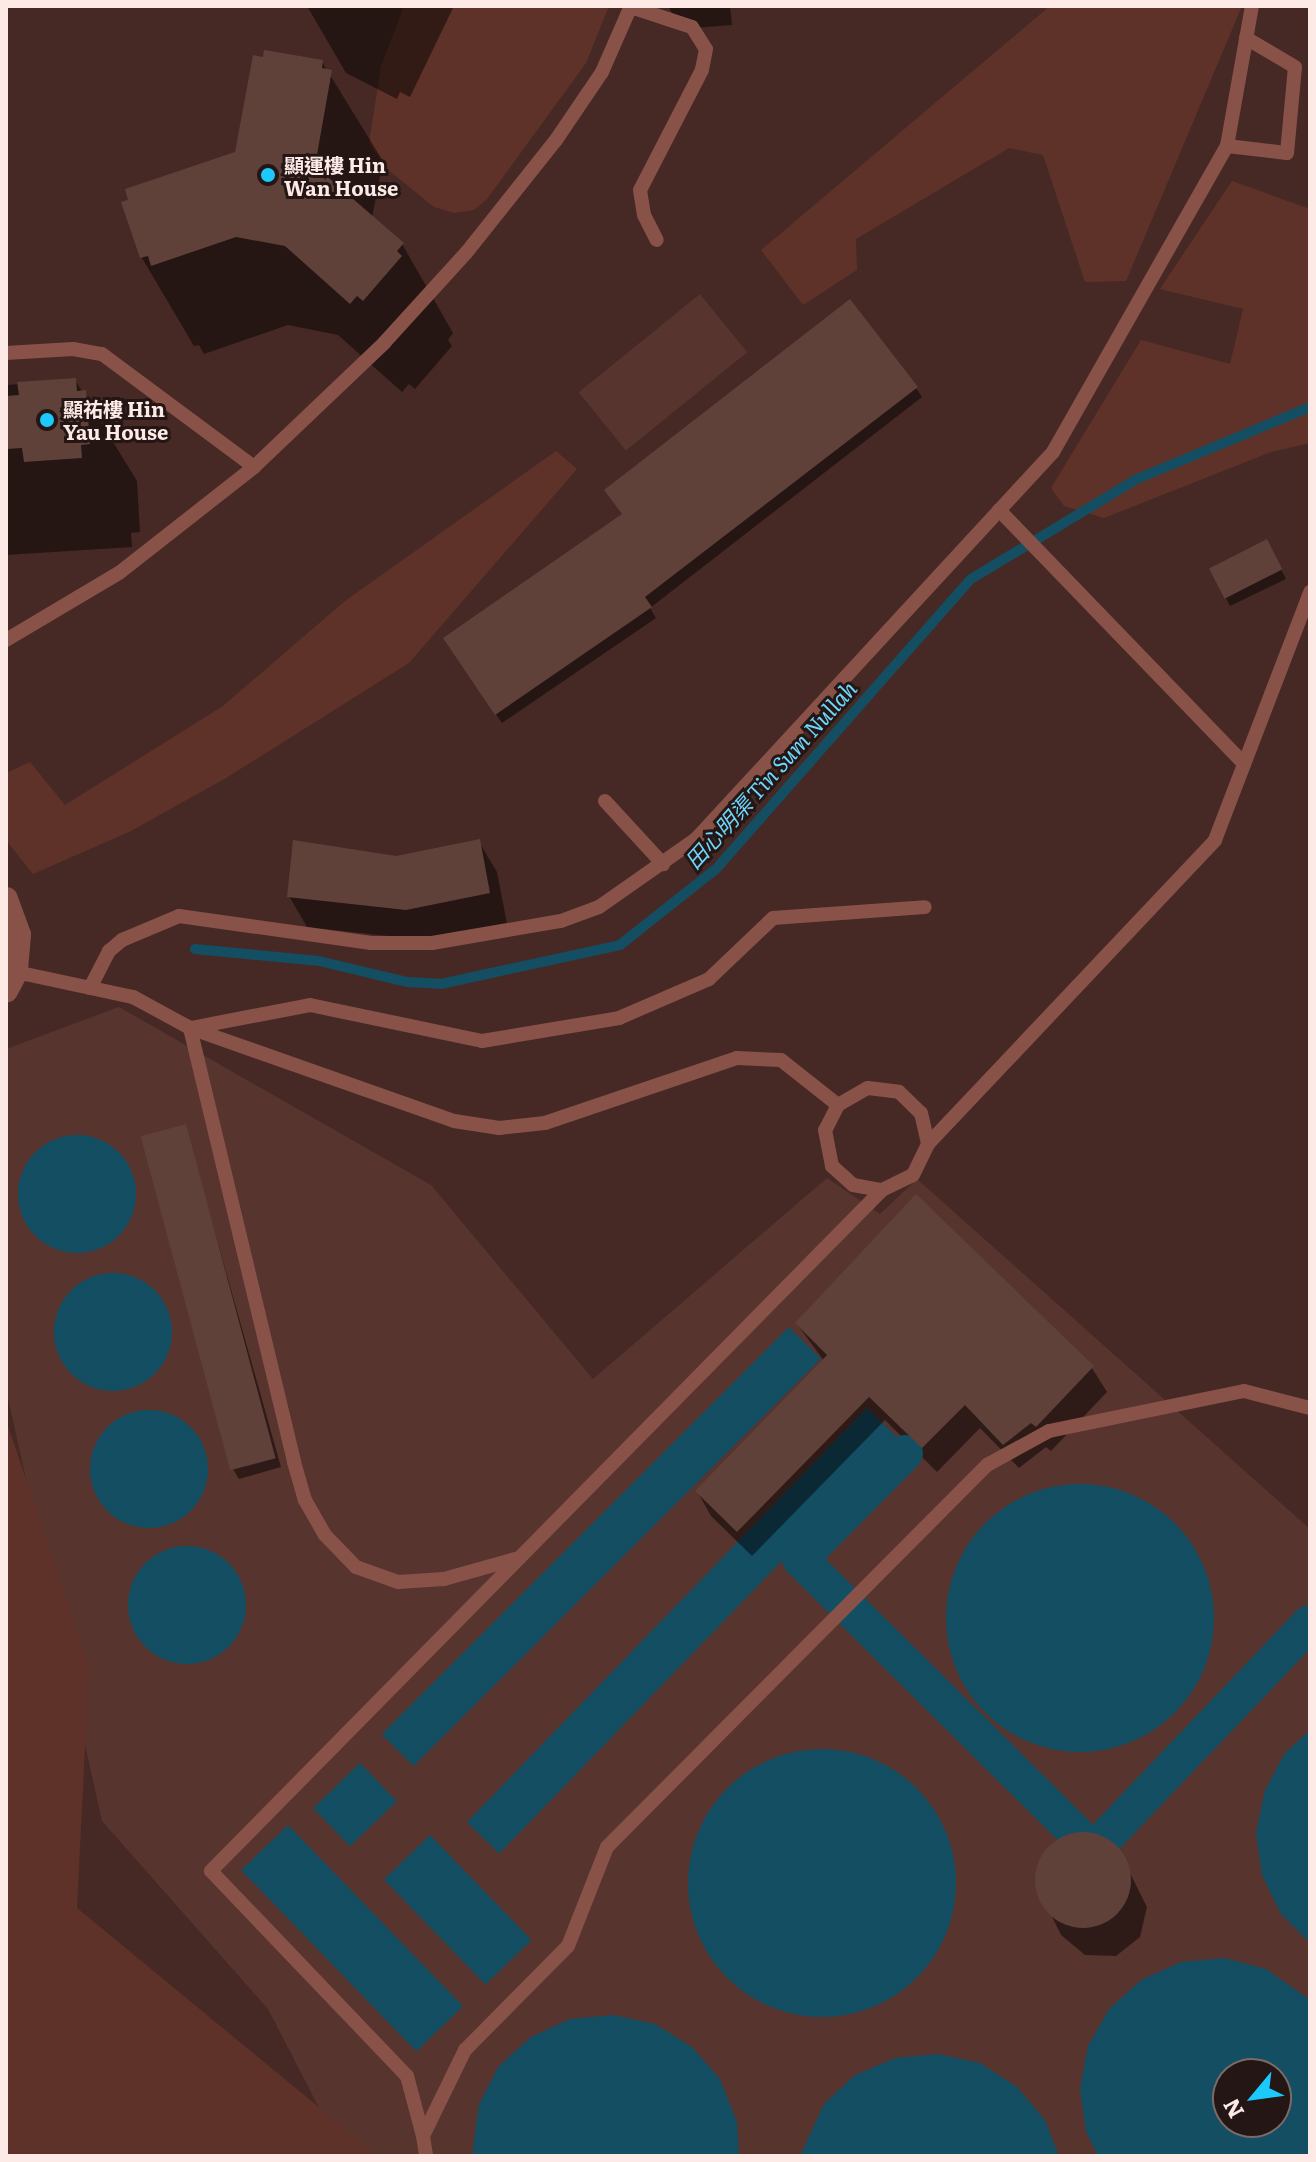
<!DOCTYPE html>
<html>
<head>
<meta charset="utf-8">
<style>
  body { margin:0 }
  #map { position:relative; width:1316px; height:2162px; overflow:hidden; background:#462924; font-family:Literata,"Noto Sans TC",serif }
  div>[style] { position:absolute }
  .built>* { inset:0; background:#57342e; transform-origin:0 0 }
  .green>* { inset:0; background:#5f3229 }
  .water>* { inset:0; background:#144e62; transform-origin:0 0 }
  .round { border-radius:50% }
  .shadow>* { inset:0; background:#0007 }
  .stream>* { height:10px; margin:-5px; padding:0 5px; transform-origin:5px; border-radius:5px; background:#144e62 }
  .canal>* { height:36px; margin:-18px; padding:0 18px; transform-origin:18px; border-radius:18px; background:#144e62 }
  .building>* { inset:0; background:#5f413a; transform-origin:0 0 }
  .service>* { height:14px; margin:-7px; padding:0 7px; transform-origin:7px; border-radius:7px; background:#895248 }
  .minor>* { height:24px; margin:-12px; padding:0 12px; transform-origin:12px; border-radius:12px; background:#895248 }
  .dots>* { width:22px; height:22px; translate:-50% -50%; box-sizing:border-box; border:4px solid #231614; border-radius:50% }
  span { translate:-50% -50%; white-space:nowrap; text-align:center; line-height:1.15; -webkit-text-stroke:6px #231614; paint-order:stroke }
  .poi-label { font-size:20px; color:#fde9e5; font-weight:700 }
  .left { translate:0 -50%; text-align:left }
  .water-label { font-size:22px; color:#6dd7fe; font-style:italic }
  .frame { position:absolute; inset:0; border:8px solid #fde9e5; pointer-events:none }
  .north { position:absolute; left:1212px; top:2058px; width:80px; height:80px; box-sizing:border-box; background:#231614; border:2px solid #7a6a68; border-radius:50%; rotate:241deg; font-size:22px; font-weight:700; line-height:32px; text-align:center; color:#fde9e5 }
  .north::after { content:''; display:block; margin:auto; width:28px; height:36px; background:#1bc9fc; clip-path:polygon(50% 0,100% 100%,50% 72%,0 100%) }
</style>
</head>
<body>
<div id="map">
  <div class="built">
    <div style="left:700px;top:294px;width:75px;height:156px;rotate:51deg"></div>
    <div style="clip-path:polygon(evenodd,119px 1007px,431px 1185px,593px 1379px,827px 1178px,880px 1214px,917px 1179px,1310px 1529px,1310px 2156px,344px 2156px,268px 2009px,102px 1821px,6px 1389px,6px 1049px,119px 1007px,1228px 2074px,1276px 2074px,1276px 2122px,1228px 2122px,1228px 2074px)"></div>
  </div>
  <div class="green">
    <div style="clip-path:polygon(404px 6px,609px 6px,586px 63px,487px 199px,474px 210px,454px 213px,434px 207px,387px 169px,369px 143px,381px 66px)"></div>
    <div style="clip-path:polygon(1050px 6px,1242px 6px,1126px 281px,1085px 282px,1043px 155px,1009px 148px,856px 239px,857px 270px,803px 305px,761px 250px)"></div>
    <div style="clip-path:polygon(1232px 181px,1310px 209px,1310px 443px,1271px 452px,1104px 518px,1064px 506px,1051px 488px,1141px 340px,1230px 364px,1243px 309px,1160px 289px)"></div>
    <div style="clip-path:polygon(556px 451px,577px 469px,409px 663px,226px 778px,129px 832px,33px 874px,6px 840px,6px 773px,30px 762px,65px 805px,223px 706px,345px 601px)"></div>
    <div style="clip-path:polygon(6px 1420px,89px 1666px,77px 1908px,378px 2156px,6px 2156px)"></div>
  </div>
  <div class="water">
    <div class="round" style="left:18px;top:1135px;width:118px;height:118px"></div>
    <div class="round" style="left:54px;top:1273px;width:118px;height:118px"></div>
    <div style="left:789px;top:1327px;width:45px;height:576px;rotate:45deg"></div>
    <div style="left:867px;top:1408px;width:45px;height:576px;rotate:44deg"></div>
    <div class="round" style="left:90px;top:1410px;width:118px;height:118px"></div>
    <div class="round" style="left:946px;top:1484px;width:268px;height:268px"></div>
    <div class="round" style="left:128px;top:1546px;width:118px;height:118px"></div>
    <div style="clip-path:polygon(1310px 1730px,1310px 1943px,1281px 1914px,1262px 1875px,1256px 1833px,1265px 1790px,1285px 1753px)"></div>
    <div class="round" style="left:688px;top:1749px;width:268px;height:268px"></div>
    <div style="left:360px;top:1763px;width:53px;height:65px;rotate:46deg"></div>
    <div style="left:288px;top:1825px;width:252px;height:65px;rotate:46deg"></div>
    <div style="left:430px;top:1835px;width:146px;height:64px;rotate:46deg"></div>
    <div style="clip-path:polygon(evenodd,1224px 1958px,1266px 1969px,1310px 2000px,1310px 2156px,1098px 2156px,1086px 2132px,1080px 2089px,1088px 2046px,1109px 2009px,1141px 1980px,1181px 1962px,1224px 1958px,1228px 2074px,1276px 2074px,1276px 2122px,1228px 2122px,1228px 2074px)"></div>
    <div style="clip-path:polygon(613px 2015px,655px 2024px,692px 2047px,720px 2079px,737px 2122px,739px 2156px,472px 2156px,479px 2104px,499px 2066px,531px 2037px,570px 2019px)"></div>
    <div style="clip-path:polygon(938px 2054px,980px 2063px,1017px 2087px,1045px 2120px,1059px 2156px,800px 2156px,824px 2104px,855px 2075px,895px 2058px)"></div>
  </div>
  <div class="shadow">
    <div style="clip-path:polygon(307px 6px,496px 6px,453px 8px,410px 97px,400px 92px,397px 99px,346px 73px)"></div>
    <div style="clip-path:polygon(668px 6px,730px 6px,732px 25px,681px 29px)"></div>
    <div style="clip-path:polygon(322px 62px,383px 161px,372px 218px,402px 244px,453px 333px,448px 340px,452px 346px,415px 389px,409px 384px,402px 392px,338px 335px,288px 325px,204px 354px,199px 345px,194px 346px,142px 258px,123px 203px,236px 153px)"></div>
    <div style="clip-path:polygon(75px 380px,137px 481px,140px 532px,131px 533px,132px 547px,6px 555px,6px 385px)"></div>
    <div style="clip-path:polygon(916px 388px,922px 397px,650px 608px,656px 618px,502px 723px,451px 648px)"></div>
    <div style="clip-path:polygon(1272px 552px,1286px 579px,1230px 606px,1211px 569px)"></div>
    <div style="clip-path:polygon(479px 842px,497px 872px,507px 924px,424px 940px,307px 927px,289px 896px)"></div>
    <div style="clip-path:polygon(185px 1126px,281px 1467px,239px 1479px,233px 1469px)"></div>
    <div style="clip-path:polygon(797px 1324px,1092px 1368px,1107px 1392px,1051px 1451px,1046px 1447px,1019px 1468px,980px 1428px,937px 1472px,885px 1420px,752px 1556px,711px 1516px,697px 1491px,824px 1361px)"></div>
    <div style="clip-path:polygon(1091px 1835px,1104px 1840px,1124px 1861px,1147px 1907px,1140px 1937px,1116px 1956px,1085px 1955px,1061px 1935px,1038px 1888px,1042px 1858px,1063px 1839px)"></div>
  </div>
  <div class="stream">
    <div style="left:195px;top:949px;width:125px;rotate:5.5deg"></div>
    <div style="left:319px;top:961px;width:90px;rotate:13.4deg"></div>
    <div style="left:407px;top:982px;width:34px;rotate:3deg"></div>
    <div style="left:441px;top:984px;width:183px;rotate:-12.3deg"></div>
    <div style="left:620px;top:945px;width:122px;rotate:-38.4deg"></div>
    <div style="left:716px;top:869px;width:386px;rotate:-48.7deg"></div>
    <div style="left:971px;top:579px;width:194px;rotate:-31.1deg"></div>
    <div style="left:1137px;top:479px;width:187px;rotate:-22.6deg"></div>
  </div>
  <div class="canal">
    <div style="left:905px;top:1453px;width:149px;rotate:134.7deg"></div>
    <div style="left:800px;top:1559px;width:389px;rotate:44.8deg"></div>
    <div style="left:1105px;top:1838px;width:297px;rotate:-46.4deg"></div>
  </div>
  <div class="building">
    <div style="clip-path:polygon(264px 50px,323px 60px,322px 68px,332px 70px,315px 166px,404px 243px,397px 251px,402px 256px,363px 301px,357px 296px,350px 304px,285px 246px,236px 237px,151px 266px,148px 256px,140px 258px,121px 202px,128px 200px,125px 189px,235px 152px,253px 55px,263px 57px)"></div>
    <div style="clip-path:polygon(850px 299px,918px 387px,645px 597px,652px 607px,495px 715px,443px 638px,622px 514px,604px 490px)"></div>
    <div style="clip-path:polygon(76px 378px,77px 391px,86px 390px,90px 444px,81px 445px,82px 458px,24px 462px,22px 448px,6px 449px,6px 396px,19px 395px,17px 382px)"></div>
    <div style="left:1267px;top:539px;width:34px;height:65px;rotate:63deg"></div>
    <div style="clip-path:polygon(480px 839px,490px 893px,406px 910px,287px 897px,293px 840px,396px 856px)"></div>
    <div style="left:186px;top:1124px;width:346px;height:47px;rotate:75deg"></div>
    <div style="clip-path:polygon(916px 1194px,1094px 1366px,1036px 1427px,1031px 1423px,1003px 1445px,965px 1405px,922px 1448px,869px 1397px,737px 1532px,695px 1491px,827px 1355px,795px 1323px)"></div>
    <div class="round" style="left:1035px;top:1832px;width:96px;height:96px"></div>
  </div>
  <div class="service">
    <div style="left:631px;top:7px;width:64px;rotate:18.2deg"></div>
    <div style="left:692px;top:27px;width:26px;rotate:58deg"></div>
    <div style="left:706px;top:49px;width:21px;rotate:101deg"></div>
    <div style="left:702px;top:70px;width:135px;rotate:117.3deg"></div>
    <div style="left:640px;top:190px;width:25px;rotate:81deg"></div>
    <div style="left:644px;top:215px;width:28px;rotate:63deg"></div>
    <div style="left:1227px;top:146px;width:60px;rotate:6.7deg"></div>
    <div style="left:1287px;top:153px;width:86px;rotate:-84.7deg"></div>
    <div style="left:1295px;top:67px;width:57px;rotate:-149.4deg"></div>
    <div style="left:6px;top:353px;width:67px;rotate:-3.4deg"></div>
    <div style="left:73px;top:349px;width:29px;rotate:10deg"></div>
    <div style="left:102px;top:354px;width:189px;rotate:36.6deg"></div>
    <div style="left:999px;top:510px;width:353px;rotate:46deg"></div>
    <div style="left:6px;top:640px;width:131px;rotate:-30.7deg"></div>
    <div style="left:119px;top:573px;width:172px;rotate:-38.1deg"></div>
    <div style="left:254px;top:467px;width:180px;rotate:-43.6deg"></div>
    <div style="left:384px;top:343px;width:122px;rotate:-47.7deg"></div>
    <div style="left:466px;top:253px;width:144px;rotate:-51.5deg"></div>
    <div style="left:556px;top:140px;width:82px;rotate:-55.9deg"></div>
    <div style="left:602px;top:72px;width:72px;rotate:-66.3deg"></div>
    <div style="left:605px;top:801px;width:86px;rotate:47.4deg"></div>
    <div style="left:16px;top:972px;width:120px;rotate:12.1deg"></div>
    <div style="left:133px;top:997px;width:65px;rotate:28.5deg"></div>
    <div style="left:190px;top:1028px;width:280px;rotate:19.4deg"></div>
    <div style="left:454px;top:1121px;width:46px;rotate:8.8deg"></div>
    <div style="left:499px;top:1128px;width:46px;rotate:-6.2deg"></div>
    <div style="left:545px;top:1123px;width:203px;rotate:-18.7deg"></div>
    <div style="left:737px;top:1058px;width:44px;rotate:2.6deg"></div>
    <div style="left:781px;top:1060px;width:73px;rotate:38.3deg"></div>
    <div style="left:838px;top:1105px;width:28px;rotate:117deg"></div>
    <div style="left:825px;top:1130px;width:37px;rotate:79deg"></div>
    <div style="left:832px;top:1166px;width:28px;rotate:42deg"></div>
    <div style="left:853px;top:1185px;width:29px;rotate:10deg"></div>
    <div style="left:882px;top:1190px;width:956px;rotate:134.58deg"></div>
    <div style="left:211px;top:1871px;width:284px;rotate:46.3deg"></div>
    <div style="left:407px;top:2076px;width:62px;rotate:75.1deg"></div>
    <div style="left:423px;top:2136px;width:96px;rotate:-64deg"></div>
    <div style="left:465px;top:2050px;width:146px;rotate:-45.3deg"></div>
    <div style="left:568px;top:1946px;width:106px;rotate:-68.5deg"></div>
    <div style="left:607px;top:1847px;width:539px;rotate:-45.15deg"></div>
    <div style="left:987px;top:1465px;width:71px;rotate:-28.7deg"></div>
    <div style="left:1049px;top:1431px;width:199px;rotate:-11.6deg"></div>
    <div style="left:1244px;top:1391px;width:68px;rotate:14.4deg"></div>
    <div style="left:90px;top:988px;width:42px;rotate:-62.8deg"></div>
    <div style="left:109px;top:951px;width:17px;rotate:-40deg"></div>
    <div style="left:122px;top:940px;width:62px;rotate:-22.8deg"></div>
    <div style="left:179px;top:916px;width:194px;rotate:8deg"></div>
    <div style="left:371px;top:943px;width:61px"></div>
    <div style="left:432px;top:943px;width:131px;rotate:-9.7deg"></div>
    <div style="left:561px;top:921px;width:40px;rotate:-20.2deg"></div>
    <div style="left:599px;top:907px;width:118px;rotate:-35deg"></div>
    <div style="left:696px;top:839px;width:527px;rotate:-47.31deg"></div>
    <div style="left:1053px;top:452px;width:352px;rotate:-60.4deg"></div>
    <div style="left:1227px;top:146px;width:142px;rotate:-79.9deg"></div>
    <div style="left:190px;top:1028px;width:446px;rotate:76.5deg"></div>
    <div style="left:294px;top:1462px;width:40px;rotate:74deg"></div>
    <div style="left:305px;top:1500px;width:40px;rotate:60.3deg"></div>
    <div style="left:325px;top:1535px;width:45px;rotate:45.9deg"></div>
    <div style="left:356px;top:1567px;width:45px;rotate:19.7deg"></div>
    <div style="left:398px;top:1582px;width:46px;rotate:-3.7deg"></div>
    <div style="left:444px;top:1579px;width:74px;rotate:-15.7deg"></div>
    <div style="left:191px;top:1028px;width:121px;rotate:-10.9deg"></div>
    <div style="left:310px;top:1005px;width:176px;rotate:11.8deg"></div>
    <div style="left:482px;top:1041px;width:139px;rotate:-9.5deg"></div>
    <div style="left:619px;top:1018px;width:98px;rotate:-23.4deg"></div>
    <div style="left:709px;top:979px;width:88px;rotate:-43.6deg"></div>
    <div style="left:773px;top:918px;width:152px;rotate:-4.1deg"></div>
    <div style="left:838px;top:1105px;width:34px;rotate:-30deg"></div>
    <div style="left:868px;top:1088px;width:31px;rotate:7deg"></div>
    <div style="left:899px;top:1092px;width:30px;rotate:44deg"></div>
    <div style="left:921px;top:1113px;width:32px;rotate:77deg"></div>
    <div style="left:882px;top:1190px;width:34px;rotate:-26deg"></div>
    <div style="left:913px;top:1175px;width:34px;rotate:-64deg"></div>
    <div style="left:928px;top:1144px;width:418px;rotate:-46.6deg"></div>
    <div style="left:1215px;top:840px;width:266px;rotate:-69deg"></div>
    <div style="left:423px;top:2136px;width:20px;rotate:81deg"></div>
  </div>
  <div class="minor">
    <div style="left:6px;top:899px;width:38px;rotate:70deg"></div>
    <div style="left:19px;top:935px;width:37px;rotate:95deg"></div>
    <div style="left:16px;top:972px;width:21px;rotate:118deg"></div>
  </div>
  <div class="dots">
    <div style="left:268px;top:175px;background:#1bc9fc"></div>
    <div style="left:47px;top:420px;background:#1bc9fc"></div>
  </div>
  <div class="poi-label">
    <span class="left" style="left:284px;top:176px">顯運樓 Hin<br>Wan House</span>
    <span class="left" style="left:63px;top:420px">顯祐樓 Hin<br>Yau House</span>
  </div>
  <div class="water-label">
    <span style="left:770px;top:774px;rotate:-48deg">田心明渠 Tin Sum Nullah</span>
  </div>
  <div class="frame"></div>
  <div class="north">N</div>
</div>
</body>
</html>
